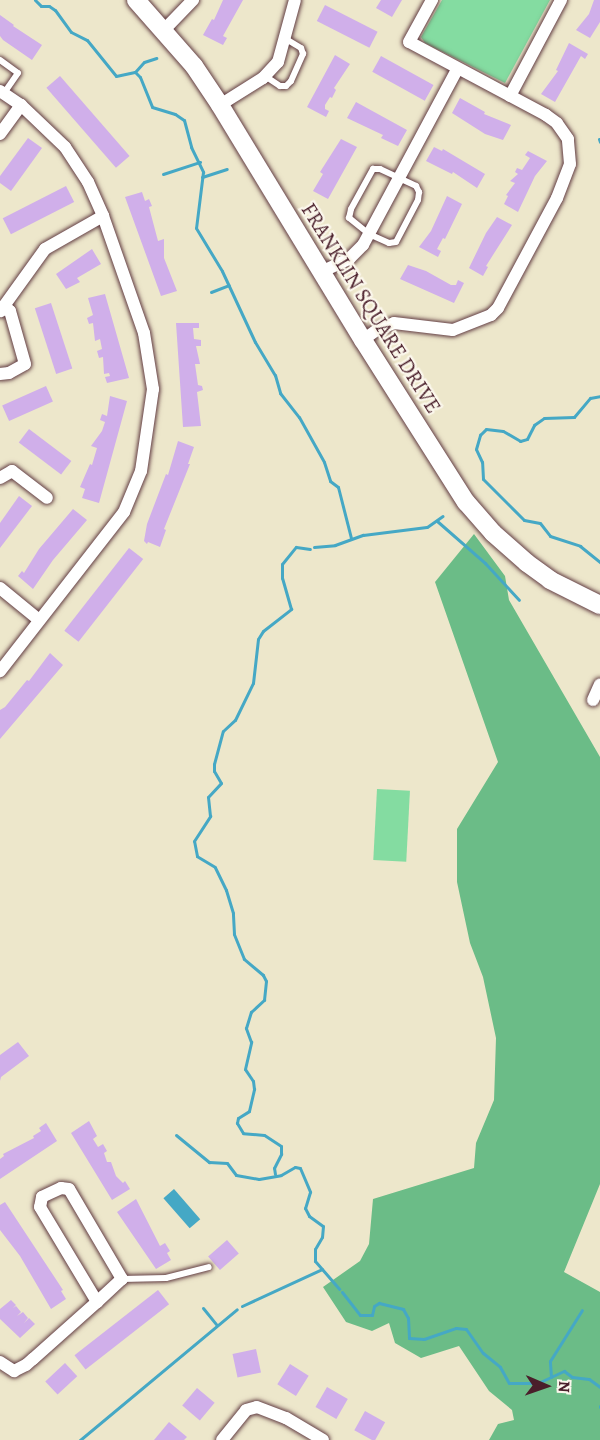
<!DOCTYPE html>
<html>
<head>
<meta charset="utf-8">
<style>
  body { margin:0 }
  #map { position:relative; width:600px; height:1440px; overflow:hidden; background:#ede7cb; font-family:Alegreya,serif }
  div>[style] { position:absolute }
  .green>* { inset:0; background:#84dca1; transform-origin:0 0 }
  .forest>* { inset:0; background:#6bbc87 }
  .water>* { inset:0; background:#45a8c5; transform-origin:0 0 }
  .stream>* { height:3px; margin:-1.5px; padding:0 1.5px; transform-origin:1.5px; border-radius:1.5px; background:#45a8c5 }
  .building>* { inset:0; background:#d0afea; transform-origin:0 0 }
  .roads { filter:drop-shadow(0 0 2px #623d43) drop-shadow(0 0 2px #623d43) }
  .lane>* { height:6px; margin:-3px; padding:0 3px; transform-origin:3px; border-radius:3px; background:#fff }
  .street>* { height:12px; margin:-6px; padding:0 6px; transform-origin:6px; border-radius:6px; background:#fff }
  .secondary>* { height:18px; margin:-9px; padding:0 9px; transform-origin:9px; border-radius:9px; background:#fff }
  span { translate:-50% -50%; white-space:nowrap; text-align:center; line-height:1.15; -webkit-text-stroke:4.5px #fbf7ec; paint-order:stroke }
  .street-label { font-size:21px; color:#4a1f2b }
  .north { position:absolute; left:516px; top:1356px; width:60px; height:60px; -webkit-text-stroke:4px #fbf7ec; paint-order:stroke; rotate:92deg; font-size:16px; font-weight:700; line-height:24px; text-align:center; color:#4a1f2b }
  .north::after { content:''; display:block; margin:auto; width:21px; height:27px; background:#4a1f2b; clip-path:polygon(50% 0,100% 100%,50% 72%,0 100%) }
</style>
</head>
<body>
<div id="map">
  <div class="green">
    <div style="clip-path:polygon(442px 0,550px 0,505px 83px,425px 43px,421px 37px)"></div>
    <div style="left:377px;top:789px;width:33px;height:71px;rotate:3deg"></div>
  </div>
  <div class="forest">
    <div style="clip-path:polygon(474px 534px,505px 576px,509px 600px,600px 757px,600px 1184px,564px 1272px,600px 1292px,600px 1440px,489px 1440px,498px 1424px,514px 1420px,512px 1410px,489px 1391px,459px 1346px,421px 1358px,395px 1343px,389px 1323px,372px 1331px,346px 1322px,323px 1287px,360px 1261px,369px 1244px,373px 1199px,474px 1168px,476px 1143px,494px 1100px,496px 1038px,483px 977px,470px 943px,457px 882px,457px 829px,498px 762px,435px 582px)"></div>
  </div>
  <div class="water">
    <div style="left:174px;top:1189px;width:40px;height:14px;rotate:49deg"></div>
  </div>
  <div class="stream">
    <div style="left:35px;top:0;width:8px;rotate:45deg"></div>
    <div style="left:41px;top:6px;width:8px"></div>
    <div style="left:49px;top:6px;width:7px;rotate:34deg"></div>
    <div style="left:55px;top:10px;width:27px;rotate:54deg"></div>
    <div style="left:71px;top:32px;width:18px;rotate:27deg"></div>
    <div style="left:87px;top:40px;width:46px;rotate:51.1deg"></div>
    <div style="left:116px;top:76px;width:19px;rotate:-12deg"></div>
    <div style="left:135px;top:72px;width:13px;rotate:-48deg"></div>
    <div style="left:144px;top:62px;width:13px;rotate:-18deg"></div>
    <div style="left:135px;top:72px;width:7px;rotate:45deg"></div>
    <div style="left:140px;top:77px;width:32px;rotate:68deg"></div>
    <div style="left:152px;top:107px;width:24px;rotate:17deg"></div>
    <div style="left:175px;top:114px;width:11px;rotate:34deg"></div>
    <div style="left:184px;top:120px;width:28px;rotate:75deg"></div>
    <div style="left:191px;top:147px;width:28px;rotate:64deg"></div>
    <div style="left:203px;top:172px;width:56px;rotate:97.1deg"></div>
    <div style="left:196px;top:228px;width:50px;rotate:58.8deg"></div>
    <div style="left:222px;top:271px;width:78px;rotate:65.1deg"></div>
    <div style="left:255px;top:342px;width:39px;rotate:59deg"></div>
    <div style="left:275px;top:375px;width:19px;rotate:74deg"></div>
    <div style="left:280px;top:393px;width:31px;rotate:52deg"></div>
    <div style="left:299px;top:417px;width:51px;rotate:60.9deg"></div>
    <div style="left:324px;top:462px;width:20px;rotate:72deg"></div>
    <div style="left:330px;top:481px;width:10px;rotate:37deg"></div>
    <div style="left:338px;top:487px;width:53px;rotate:75.7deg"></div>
    <div style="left:599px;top:139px;width:3px;rotate:72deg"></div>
    <div style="left:163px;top:174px;width:39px;rotate:-18deg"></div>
    <div style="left:202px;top:177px;width:26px;rotate:-18deg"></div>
    <div style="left:211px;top:292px;width:19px;rotate:-21deg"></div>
    <div style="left:483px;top:479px;width:17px;rotate:-93deg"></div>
    <div style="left:482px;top:462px;width:14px;rotate:-115deg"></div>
    <div style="left:476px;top:449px;width:15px;rotate:-74deg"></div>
    <div style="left:480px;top:435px;width:8px;rotate:-45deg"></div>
    <div style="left:486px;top:429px;width:17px;rotate:7deg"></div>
    <div style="left:503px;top:431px;width:20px;rotate:30deg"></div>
    <div style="left:520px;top:441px;width:7px;rotate:-16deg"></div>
    <div style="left:527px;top:439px;width:16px;rotate:-63deg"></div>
    <div style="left:534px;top:425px;width:12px;rotate:-35deg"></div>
    <div style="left:544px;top:418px;width:30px;rotate:-2deg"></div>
    <div style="left:574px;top:417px;width:25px;rotate:-50deg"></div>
    <div style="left:590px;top:398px;width:10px;rotate:-11deg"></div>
    <div style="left:483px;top:479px;width:58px;rotate:45deg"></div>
    <div style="left:524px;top:520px;width:16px;rotate:11deg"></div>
    <div style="left:540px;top:523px;width:16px;rotate:52deg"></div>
    <div style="left:550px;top:536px;width:32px;rotate:18deg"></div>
    <div style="left:580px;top:546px;width:26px;rotate:39deg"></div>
    <div style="left:437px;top:521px;width:64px;rotate:41.2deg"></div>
    <div style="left:485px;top:563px;width:50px;rotate:47.4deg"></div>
    <div style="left:314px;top:547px;width:21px;rotate:-5deg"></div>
    <div style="left:335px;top:545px;width:30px;rotate:-20deg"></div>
    <div style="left:363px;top:535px;width:64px;rotate:-7.1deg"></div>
    <div style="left:427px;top:527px;width:19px;rotate:-35deg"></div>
    <div style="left:176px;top:1135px;width:43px;rotate:39.3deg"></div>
    <div style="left:209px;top:1162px;width:18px;rotate:3deg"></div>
    <div style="left:227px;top:1163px;width:15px;rotate:53deg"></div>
    <div style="left:236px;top:1175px;width:23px;rotate:10deg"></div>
    <div style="left:259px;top:1179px;width:22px;rotate:-10deg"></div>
    <div style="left:281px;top:1175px;width:16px;rotate:-30deg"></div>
    <div style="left:295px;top:1167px;width:5px;rotate:11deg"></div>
    <div style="left:300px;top:1168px;width:26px;rotate:67deg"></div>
    <div style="left:310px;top:1192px;width:17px;rotate:107deg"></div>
    <div style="left:305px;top:1208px;width:9px;rotate:63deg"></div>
    <div style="left:309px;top:1216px;width:17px;rotate:36deg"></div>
    <div style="left:323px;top:1226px;width:11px;rotate:95deg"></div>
    <div style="left:322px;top:1237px;width:14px;rotate:120deg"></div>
    <div style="left:315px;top:1249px;width:12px;rotate:90deg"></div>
    <div style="left:315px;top:1261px;width:37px;rotate:49deg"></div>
    <div style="left:275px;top:1174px;width:6px;rotate:-99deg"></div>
    <div style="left:274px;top:1168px;width:16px;rotate:-63deg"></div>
    <div style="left:281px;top:1154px;width:8px;rotate:-90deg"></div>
    <div style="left:281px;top:1146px;width:20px;rotate:-147deg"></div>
    <div style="left:264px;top:1135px;width:21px;rotate:-175deg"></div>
    <div style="left:243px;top:1133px;width:12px;rotate:-121deg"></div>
    <div style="left:237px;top:1123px;width:5px;rotate:-79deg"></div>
    <div style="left:238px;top:1118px;width:13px;rotate:-32deg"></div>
    <div style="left:249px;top:1111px;width:23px;rotate:-77deg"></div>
    <div style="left:254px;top:1089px;width:8px;rotate:-97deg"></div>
    <div style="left:253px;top:1081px;width:14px;rotate:-124deg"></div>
    <div style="left:245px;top:1069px;width:28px;rotate:-77deg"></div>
    <div style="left:251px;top:1042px;width:15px;rotate:-110deg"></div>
    <div style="left:246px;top:1028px;width:17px;rotate:-73deg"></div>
    <div style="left:251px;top:1012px;width:18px;rotate:-43deg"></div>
    <div style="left:264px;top:1000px;width:19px;rotate:-84deg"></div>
    <div style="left:266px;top:981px;width:7px;rotate:-117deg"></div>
    <div style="left:263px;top:975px;width:25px;rotate:-140deg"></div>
    <div style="left:244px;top:959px;width:27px;rotate:-112deg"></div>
    <div style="left:234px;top:934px;width:21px;rotate:-93deg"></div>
    <div style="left:233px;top:913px;width:24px;rotate:-107deg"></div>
    <div style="left:226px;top:890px;width:25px;rotate:-116deg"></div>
    <div style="left:215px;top:867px;width:21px;rotate:-149deg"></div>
    <div style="left:197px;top:856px;width:15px;rotate:-101deg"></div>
    <div style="left:194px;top:841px;width:30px;rotate:-57deg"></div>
    <div style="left:210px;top:816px;width:19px;rotate:-96deg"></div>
    <div style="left:208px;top:797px;width:19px;rotate:-47deg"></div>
    <div style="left:221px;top:783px;width:14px;rotate:-120deg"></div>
    <div style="left:214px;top:771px;width:7px;rotate:-90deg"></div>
    <div style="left:214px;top:764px;width:34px;rotate:-75deg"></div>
    <div style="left:223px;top:731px;width:16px;rotate:-43deg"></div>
    <div style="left:235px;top:720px;width:41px;rotate:-64.1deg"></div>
    <div style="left:253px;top:683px;width:44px;rotate:-83.5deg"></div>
    <div style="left:258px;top:639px;width:9px;rotate:-58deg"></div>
    <div style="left:263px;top:631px;width:36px;rotate:-38deg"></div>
    <div style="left:291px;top:609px;width:32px;rotate:-106deg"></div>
    <div style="left:282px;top:578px;width:14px;rotate:-90deg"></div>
    <div style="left:282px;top:564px;width:22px;rotate:-51deg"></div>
    <div style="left:296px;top:547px;width:14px;rotate:8deg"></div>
    <div style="left:342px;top:1292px;width:29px;rotate:52deg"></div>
    <div style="left:360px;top:1315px;width:12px"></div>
    <div style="left:372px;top:1315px;width:9px;rotate:-77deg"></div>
    <div style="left:374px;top:1306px;width:6px;rotate:-31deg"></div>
    <div style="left:379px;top:1303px;width:25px;rotate:14deg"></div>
    <div style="left:403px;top:1309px;width:10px;rotate:61deg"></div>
    <div style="left:408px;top:1318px;width:20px;rotate:87deg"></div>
    <div style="left:409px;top:1338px;width:15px;rotate:4deg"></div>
    <div style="left:424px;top:1339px;width:34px;rotate:-19deg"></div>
    <div style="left:456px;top:1328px;width:10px;rotate:6deg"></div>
    <div style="left:466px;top:1329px;width:29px;rotate:55deg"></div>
    <div style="left:483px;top:1353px;width:22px;rotate:39deg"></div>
    <div style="left:500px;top:1367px;width:18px;rotate:61deg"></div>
    <div style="left:509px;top:1383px;width:29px"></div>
    <div style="left:538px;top:1383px;width:29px;rotate:-25deg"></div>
    <div style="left:564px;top:1371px;width:10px;rotate:37deg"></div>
    <div style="left:572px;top:1377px;width:17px;rotate:7deg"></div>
    <div style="left:589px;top:1379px;width:14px;rotate:36deg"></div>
    <div style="left:242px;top:1306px;width:88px;rotate:-24.8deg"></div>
    <div style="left:203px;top:1308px;width:22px;rotate:51deg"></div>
    <div style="left:551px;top:1377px;width:16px;rotate:-94deg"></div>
    <div style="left:550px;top:1361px;width:60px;rotate:-57.9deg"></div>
    <div style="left:600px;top:1406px;width:1px;rotate:90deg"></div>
    <div style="left:80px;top:1440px;width:204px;rotate:-39.8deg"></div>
  </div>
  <div class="building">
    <div style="clip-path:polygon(223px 0,243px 0,223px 36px,227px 38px,223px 45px,203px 35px,212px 19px,214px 20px)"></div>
    <div style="clip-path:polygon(381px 0,402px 0,392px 17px,376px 8px)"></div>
    <div style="clip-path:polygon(594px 0,600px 0,600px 22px,590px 38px,576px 30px,589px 14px)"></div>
    <div style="left:325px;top:5px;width:59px;height:18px;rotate:27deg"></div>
    <div style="clip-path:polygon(0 15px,14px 25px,13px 26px,42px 45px,32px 60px,3px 40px,0 36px)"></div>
    <div style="clip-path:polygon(569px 43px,588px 54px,585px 59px,581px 56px,555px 102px,541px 94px,558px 71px,556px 70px)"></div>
    <div style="clip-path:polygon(335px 55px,350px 64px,334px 88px,336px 90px,332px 98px,330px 97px,325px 105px,325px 109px,329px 111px,326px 117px,307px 107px)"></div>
    <div style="left:381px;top:56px;width:60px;height:18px;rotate:29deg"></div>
    <div style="left:60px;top:76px;width:106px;height:18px;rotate:49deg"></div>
    <div style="clip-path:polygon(460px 98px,485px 112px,484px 114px,511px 125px,503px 140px,485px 134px,452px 113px)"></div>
    <div style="clip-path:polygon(356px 102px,407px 130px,398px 146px,381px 138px,383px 135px,347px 118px)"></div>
    <div style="clip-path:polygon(28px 138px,42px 148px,11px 191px,0 183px,0 176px)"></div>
    <div style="clip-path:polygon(341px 139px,357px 147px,328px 199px,313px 191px,323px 174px,320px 172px)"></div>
    <div style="clip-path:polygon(434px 147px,442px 151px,443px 149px,485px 174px,477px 188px,453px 172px,452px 174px,426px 161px)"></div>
    <div style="clip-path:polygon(528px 151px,547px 161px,535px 176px,518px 212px,504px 204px,508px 196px,506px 195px,515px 183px,510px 181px,518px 174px,515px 172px,517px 168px,522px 170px,530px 158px,525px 155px)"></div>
    <div style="left:66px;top:186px;width:18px;height:71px;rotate:63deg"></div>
    <div style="clip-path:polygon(142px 192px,145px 201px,149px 199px,152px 206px,149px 207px,158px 241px,164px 239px,164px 258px,177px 291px,161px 296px,125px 197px)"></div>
    <div style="clip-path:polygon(447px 196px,462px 204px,445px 239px,443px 238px,437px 249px,441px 251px,438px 257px,419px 247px,431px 231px)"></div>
    <div style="clip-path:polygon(497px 217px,512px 225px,486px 266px,488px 267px,483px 276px,469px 268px,486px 233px)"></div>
    <div style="clip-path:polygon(92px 249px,101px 264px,77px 278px,80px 282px,66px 289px,56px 274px)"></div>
    <div style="clip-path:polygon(408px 265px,426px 271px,451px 285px,456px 285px,458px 280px,464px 283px,454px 303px,400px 279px)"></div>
    <div style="clip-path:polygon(105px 294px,129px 378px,107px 383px,105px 377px,110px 376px,109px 373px,104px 374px,103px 357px,99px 358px,97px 351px,102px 349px,100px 339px,95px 341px,93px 323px,89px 324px,87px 318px,93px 315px,88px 298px)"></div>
    <div style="left:51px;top:303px;width:69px;height:17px;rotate:72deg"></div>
    <div style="clip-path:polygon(176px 323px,199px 323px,199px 328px,193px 328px,194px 339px,201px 340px,201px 346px,196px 346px,200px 364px,195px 364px,198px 385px,202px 386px,203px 390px,197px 392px,201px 426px,183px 427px)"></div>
    <div style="left:46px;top:386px;width:17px;height:48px;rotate:66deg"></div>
    <div style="clip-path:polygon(110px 396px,127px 401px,99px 503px,82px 498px,85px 489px,80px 487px,90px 464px,92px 465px,97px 448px,91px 446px,102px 431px,105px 422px,100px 420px,102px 414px,107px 416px)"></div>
    <div style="left:29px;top:429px;width:53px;height:17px;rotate:37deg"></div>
    <div style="clip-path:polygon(178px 441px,194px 447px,188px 464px,190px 464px,164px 529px,166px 530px,160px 547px,148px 542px,147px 544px,144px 541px,147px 524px,166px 474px,168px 475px)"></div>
    <div style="clip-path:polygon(19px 496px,32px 506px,0 548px,0 523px)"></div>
    <div style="clip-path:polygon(73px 509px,87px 520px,53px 560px,33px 589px,18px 576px,22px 571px,24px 573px,39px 549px)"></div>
    <div style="left:129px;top:548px;width:18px;height:105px;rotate:38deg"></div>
    <div style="clip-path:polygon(50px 653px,63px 665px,0 739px,0 710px,5px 707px,27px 680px,29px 681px)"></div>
    <div style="clip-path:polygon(18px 1042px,29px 1056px,1px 1077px,0 1081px,0 1055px)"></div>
    <div style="clip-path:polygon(89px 1121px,97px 1136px,93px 1139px,98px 1147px,103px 1144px,107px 1151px,104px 1153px,107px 1162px,111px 1162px,116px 1176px,123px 1183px,125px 1181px,130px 1189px,112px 1200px,71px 1133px)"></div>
    <div style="clip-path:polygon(46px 1123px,57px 1141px,0 1179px,0 1159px,4px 1156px,3px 1154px,34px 1138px,33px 1136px,41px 1131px,39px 1128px)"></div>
    <div style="clip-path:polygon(136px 1199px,160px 1246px,165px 1243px,170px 1251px,167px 1253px,171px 1260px,156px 1269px,117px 1212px)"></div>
    <div style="clip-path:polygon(5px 1202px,63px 1290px,61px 1291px,66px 1299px,51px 1309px,20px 1256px,0 1230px,0 1205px)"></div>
    <div style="left:227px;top:1240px;width:18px;height:25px;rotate:49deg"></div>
    <div style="left:158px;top:1290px;width:18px;height:106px;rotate:52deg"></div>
    <div style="clip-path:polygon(11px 1300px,16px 1305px,13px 1308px,16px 1306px,21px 1312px,17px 1316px,23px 1312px,28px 1318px,24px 1323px,29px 1318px,35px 1324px,20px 1338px,0 1319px,0 1309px)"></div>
    <div style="left:256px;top:1349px;width:24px;height:24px;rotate:78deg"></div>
    <div style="left:65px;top:1363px;width:18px;height:27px;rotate:47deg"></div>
    <div style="left:290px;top:1364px;width:22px;height:24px;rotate:32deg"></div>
    <div style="left:327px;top:1387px;width:24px;height:23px;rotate:30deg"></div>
    <div style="left:197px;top:1388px;width:23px;height:23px;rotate:40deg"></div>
    <div style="left:365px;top:1411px;width:23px;height:22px;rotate:29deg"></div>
    <div style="clip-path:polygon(169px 1422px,187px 1437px,184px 1440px,154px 1440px)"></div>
  </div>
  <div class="roads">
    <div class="lane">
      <div style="left:0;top:60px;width:22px;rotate:36deg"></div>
      <div style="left:18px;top:73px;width:24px;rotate:125deg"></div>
      <div style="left:265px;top:76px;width:18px;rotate:34deg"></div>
      <div style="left:280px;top:86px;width:6px"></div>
      <div style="left:286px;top:86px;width:7px;rotate:-45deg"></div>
      <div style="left:291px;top:81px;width:30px;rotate:-66deg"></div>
      <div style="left:303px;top:54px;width:6px;rotate:-108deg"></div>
      <div style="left:301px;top:48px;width:17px;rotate:-149deg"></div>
      <div style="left:373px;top:169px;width:7px"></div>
      <div style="left:380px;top:169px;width:21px;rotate:25deg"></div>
      <div style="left:399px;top:178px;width:19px;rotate:25deg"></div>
      <div style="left:416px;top:186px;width:7px;rotate:63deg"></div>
      <div style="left:419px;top:192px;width:8px;rotate:97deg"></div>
      <div style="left:418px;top:200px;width:47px;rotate:117.6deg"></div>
      <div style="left:396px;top:242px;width:7px;rotate:172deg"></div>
      <div style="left:389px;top:243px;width:22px;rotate:-156deg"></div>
      <div style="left:369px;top:234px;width:26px;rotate:-141deg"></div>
      <div style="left:349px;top:218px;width:9px;rotate:-77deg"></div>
      <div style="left:351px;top:209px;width:46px;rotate:-61.2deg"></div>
      <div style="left:122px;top:1279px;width:44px;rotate:-1.3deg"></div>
      <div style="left:166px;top:1278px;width:44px;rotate:-14.3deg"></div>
    </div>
    <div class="street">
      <div style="left:164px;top:30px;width:42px;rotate:-46deg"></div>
      <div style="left:0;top:91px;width:25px;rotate:34deg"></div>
      <div style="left:21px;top:105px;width:61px;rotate:43.7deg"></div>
      <div style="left:65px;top:147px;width:42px;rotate:56.7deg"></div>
      <div style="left:88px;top:182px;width:37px;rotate:66deg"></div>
      <div style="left:103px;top:216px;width:124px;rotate:70.7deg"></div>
      <div style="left:144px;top:333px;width:57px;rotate:80.9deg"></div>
      <div style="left:153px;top:389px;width:83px;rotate:98.3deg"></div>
      <div style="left:141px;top:471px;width:44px;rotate:112.5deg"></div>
      <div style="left:124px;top:512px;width:202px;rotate:127.9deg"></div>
      <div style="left:510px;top:96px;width:109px;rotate:-62deg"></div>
      <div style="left:220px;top:105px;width:51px;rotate:-32.1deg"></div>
      <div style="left:263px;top:78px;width:22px;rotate:-47deg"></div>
      <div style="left:278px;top:62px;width:64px;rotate:-74.7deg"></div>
      <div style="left:0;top:134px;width:36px;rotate:-54deg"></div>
      <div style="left:321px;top:272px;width:31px;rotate:-25deg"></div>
      <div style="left:349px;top:259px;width:20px;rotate:-45deg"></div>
      <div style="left:363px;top:245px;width:199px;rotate:-61.8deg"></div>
      <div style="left:4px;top:306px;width:70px;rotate:-54.3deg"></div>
      <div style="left:45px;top:249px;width:67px;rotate:-29.6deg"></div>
      <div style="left:363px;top:340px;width:17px;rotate:-36deg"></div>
      <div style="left:377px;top:330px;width:18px;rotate:-22deg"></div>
      <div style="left:394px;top:323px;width:59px;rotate:6.8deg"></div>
      <div style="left:453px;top:330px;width:41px;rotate:-21.5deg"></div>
      <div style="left:491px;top:315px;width:10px;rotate:-45deg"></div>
      <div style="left:498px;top:308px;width:125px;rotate:-61.8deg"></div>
      <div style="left:557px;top:198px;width:36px;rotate:-69deg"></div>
      <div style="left:570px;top:164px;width:25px;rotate:-95deg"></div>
      <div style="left:568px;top:139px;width:19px;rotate:-125deg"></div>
      <div style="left:557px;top:123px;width:14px;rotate:-144deg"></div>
      <div style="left:546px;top:115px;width:155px;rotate:-151.9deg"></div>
      <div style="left:409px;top:42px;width:48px;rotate:-61.3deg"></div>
      <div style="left:0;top:374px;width:9px;rotate:-6deg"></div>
      <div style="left:9px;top:373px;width:18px;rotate:-29deg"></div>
      <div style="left:25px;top:364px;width:55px;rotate:-105.8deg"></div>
      <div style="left:10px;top:311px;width:8px;rotate:-140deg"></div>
      <div style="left:4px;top:306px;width:6px;rotate:121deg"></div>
      <div style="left:0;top:478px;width:14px;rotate:-30deg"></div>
      <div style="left:12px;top:471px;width:44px;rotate:37.6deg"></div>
      <div style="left:0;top:588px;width:50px;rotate:39.4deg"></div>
      <div style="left:593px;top:700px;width:17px;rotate:-66deg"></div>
      <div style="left:0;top:1362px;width:17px;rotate:33deg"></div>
      <div style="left:14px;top:1371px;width:13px;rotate:-27deg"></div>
      <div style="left:26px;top:1365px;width:9px;rotate:-41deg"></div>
      <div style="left:33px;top:1359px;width:86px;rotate:-41.7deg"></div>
      <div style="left:97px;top:1302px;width:34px;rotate:-43deg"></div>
      <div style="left:122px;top:1279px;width:104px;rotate:-120.5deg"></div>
      <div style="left:69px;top:1189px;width:8px;rotate:-173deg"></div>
      <div style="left:61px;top:1188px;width:21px;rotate:155deg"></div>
      <div style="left:42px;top:1197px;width:10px;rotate:101deg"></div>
      <div style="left:40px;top:1207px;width:111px;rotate:59deg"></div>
      <div style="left:222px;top:1440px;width:38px;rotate:-51deg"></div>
      <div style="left:246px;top:1410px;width:11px;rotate:-15deg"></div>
      <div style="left:257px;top:1407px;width:31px;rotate:21deg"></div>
      <div style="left:286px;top:1418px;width:43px;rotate:30.7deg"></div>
    </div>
    <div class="secondary">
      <div style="left:136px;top:0;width:88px;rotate:48.7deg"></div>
      <div style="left:194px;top:66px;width:47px;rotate:56.3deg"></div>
      <div style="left:220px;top:105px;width:275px;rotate:58.7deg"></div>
      <div style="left:363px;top:340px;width:192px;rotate:57.6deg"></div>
      <div style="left:466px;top:502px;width:41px;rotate:48.9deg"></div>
      <div style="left:493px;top:533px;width:45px;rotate:41.4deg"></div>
      <div style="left:527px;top:563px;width:29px;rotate:36deg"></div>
      <div style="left:550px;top:580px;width:56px;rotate:26.6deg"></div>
    </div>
  </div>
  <div class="street-label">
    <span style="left:371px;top:308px;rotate:58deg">FRANKLIN SQUARE DRIVE</span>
  </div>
  <div class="north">N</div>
</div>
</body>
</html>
